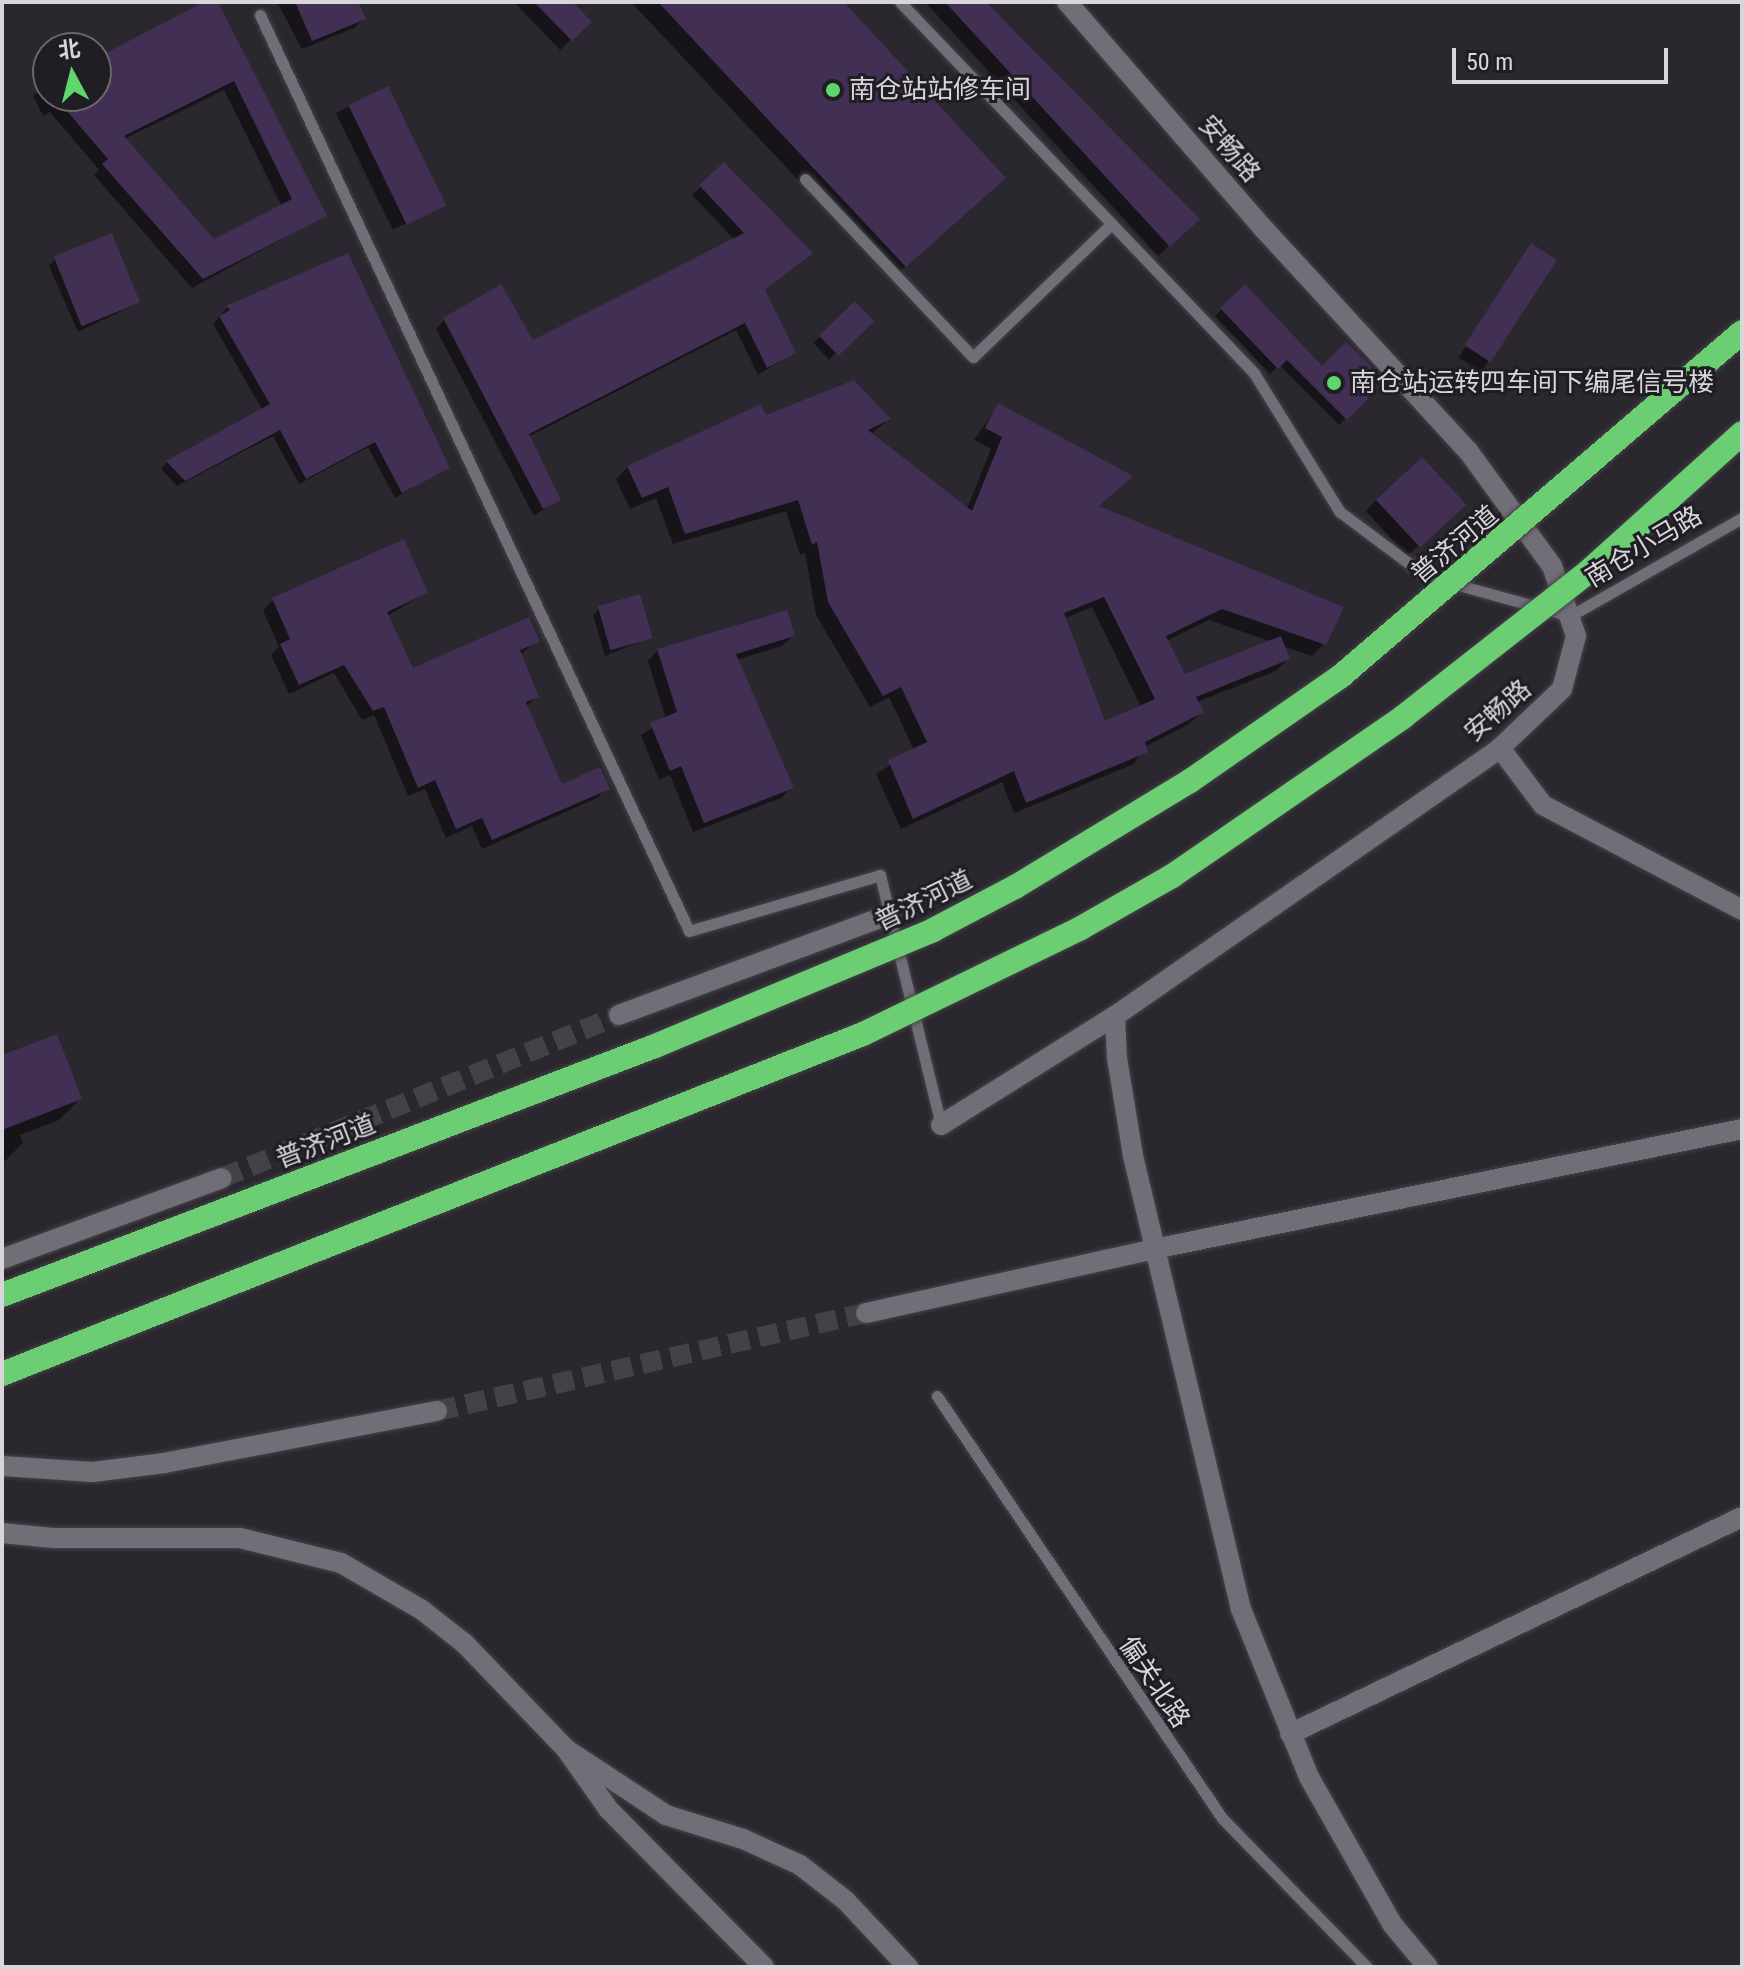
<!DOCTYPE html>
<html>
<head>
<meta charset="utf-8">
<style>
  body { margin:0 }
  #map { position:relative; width:1744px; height:1969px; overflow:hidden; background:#2a272e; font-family:"Roboto Condensed","Noto Sans SC",sans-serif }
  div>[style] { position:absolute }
  .shadow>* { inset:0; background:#0007; transform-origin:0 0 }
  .building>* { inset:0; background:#412f54; transform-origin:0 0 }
  .street-tunnel>* { height:20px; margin-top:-10px; transform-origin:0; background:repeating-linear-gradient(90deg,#444148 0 20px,transparent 0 30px) }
  .roads { filter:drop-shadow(0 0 2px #464349) drop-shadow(0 0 2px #464349) }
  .lane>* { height:11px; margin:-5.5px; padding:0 5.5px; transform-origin:5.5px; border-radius:5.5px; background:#726e77 }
  .street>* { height:20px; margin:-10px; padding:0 10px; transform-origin:10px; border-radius:10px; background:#726e77 }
  .bridges { filter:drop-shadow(0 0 2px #464349) drop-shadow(0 0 2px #464349) }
  .highway-bridge>* { height:24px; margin:-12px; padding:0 12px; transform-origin:12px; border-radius:12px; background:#6bce73 }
  .dots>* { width:22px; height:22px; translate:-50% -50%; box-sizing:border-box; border:4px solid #201d24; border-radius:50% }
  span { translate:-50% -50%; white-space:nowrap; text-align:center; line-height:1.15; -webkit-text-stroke:6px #201d24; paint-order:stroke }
  .poi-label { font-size:26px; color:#d8d6db }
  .left { translate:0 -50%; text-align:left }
  .street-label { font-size:26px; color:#d8d6db }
  .frame { position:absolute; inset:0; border:4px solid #d8d6db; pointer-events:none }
  .north { position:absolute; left:32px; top:32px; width:80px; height:80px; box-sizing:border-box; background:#201d24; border:2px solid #6a676d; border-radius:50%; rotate:353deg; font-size:22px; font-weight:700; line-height:32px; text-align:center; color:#d8d6db }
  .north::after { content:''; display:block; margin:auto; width:28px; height:36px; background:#5fd56b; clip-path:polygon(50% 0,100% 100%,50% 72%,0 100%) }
  .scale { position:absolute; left:1452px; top:48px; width:216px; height:36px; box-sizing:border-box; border:4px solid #d8d6db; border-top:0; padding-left:10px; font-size:24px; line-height:28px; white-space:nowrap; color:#d8d6db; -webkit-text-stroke:6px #201d24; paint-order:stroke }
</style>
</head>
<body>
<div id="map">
  <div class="shadow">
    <div style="clip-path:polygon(evenodd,208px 2px,216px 2px,324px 216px,192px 288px,94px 175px,99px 170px,50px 112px,43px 116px,33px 96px,48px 83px,48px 96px,96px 96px,96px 59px,208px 2px,224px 90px,282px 207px,214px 241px,124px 139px,224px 90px)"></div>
    <div style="clip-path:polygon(277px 2px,349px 2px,363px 19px,354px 28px,302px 49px)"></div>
    <div style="clip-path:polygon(514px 2px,570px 2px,589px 22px,560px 50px)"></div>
    <div style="clip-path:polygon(631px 2px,841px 2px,989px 192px,891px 279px)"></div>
    <div style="clip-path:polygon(925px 2px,984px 2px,1197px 219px,1158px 256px)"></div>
    <div style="left:387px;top:88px;width:130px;height:57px;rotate:64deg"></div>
    <div style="clip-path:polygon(724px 165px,763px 291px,794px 353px,758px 375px,736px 330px,528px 437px,559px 499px,534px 516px,436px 329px,444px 320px,532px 342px,735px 240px,692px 195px)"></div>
    <div style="left:1531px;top:246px;width:27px;height:133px;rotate:33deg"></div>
    <div style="clip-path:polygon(347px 255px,448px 467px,395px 498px,368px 447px,299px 484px,273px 436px,177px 486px,161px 469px,167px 462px,263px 411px,213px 324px,227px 308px)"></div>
    <div style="clip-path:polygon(55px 259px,138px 303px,78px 332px,49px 266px)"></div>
    <div style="clip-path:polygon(1245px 287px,1322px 369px,1366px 398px,1339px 425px,1279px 365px,1270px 374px,1215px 316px)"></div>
    <div style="left:855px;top:304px;width:23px;height:57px;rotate:47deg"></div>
    <div style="clip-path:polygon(evenodd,998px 406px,1096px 507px,1324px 644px,1312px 656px,1282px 646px,1288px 659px,1276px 671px,1197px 702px,1202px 712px,1189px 724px,1144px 747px,1134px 764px,1014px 813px,1002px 782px,901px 829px,876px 774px,914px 750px,889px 697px,870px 707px,816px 615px,805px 553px,800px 555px,786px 511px,673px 544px,656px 498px,630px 509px,616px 479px,628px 467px,765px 418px,889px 419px,871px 434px,967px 509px,991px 449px,974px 440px,998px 406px,1092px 607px,1141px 707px,1104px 723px,1064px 619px,1092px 607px,998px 406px,1209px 620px,1272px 642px,1184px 676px,1166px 641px,1209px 620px)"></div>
    <div style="clip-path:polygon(1376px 500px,1453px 515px,1407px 556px,1366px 511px)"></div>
    <div style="clip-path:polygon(403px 542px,426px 593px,387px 616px,412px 671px,537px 641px,520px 655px,537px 696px,526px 707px,561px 786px,607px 788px,597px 798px,482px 849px,472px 826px,446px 838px,425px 789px,408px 796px,374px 715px,362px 720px,334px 673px,289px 694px,271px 655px,279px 647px,263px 610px,273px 600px)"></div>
    <div style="clip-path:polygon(599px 609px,651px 637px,605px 656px,593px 615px)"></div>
    <div style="clip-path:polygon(793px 636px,782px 646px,736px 660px,792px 787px,781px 798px,693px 832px,670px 775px,659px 780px,641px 735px,666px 719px,648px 661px,658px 650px)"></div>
    <div style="clip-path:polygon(2px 1057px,80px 1099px,59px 1120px,20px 1135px,23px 1143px,2px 1164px)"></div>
  </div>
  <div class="building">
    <div style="clip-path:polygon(evenodd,204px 2px,218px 2px,327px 216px,203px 279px,102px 164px,108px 159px,54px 96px,96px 96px,96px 58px,204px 2px,234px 81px,292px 199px,214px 239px,124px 136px,234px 81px)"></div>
    <div style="clip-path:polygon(295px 2px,358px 2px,366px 19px,312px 41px)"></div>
    <div style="clip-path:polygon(534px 2px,573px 2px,592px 22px,572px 41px)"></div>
    <div style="clip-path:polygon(658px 2px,844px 2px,1006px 178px,906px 267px)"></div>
    <div style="clip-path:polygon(945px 2px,986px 2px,1200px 219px,1170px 247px)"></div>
    <div style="left:388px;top:86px;width:133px;height:44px;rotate:64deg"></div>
    <div style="clip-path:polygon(724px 162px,813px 253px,765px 290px,796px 353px,767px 368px,745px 323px,529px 434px,561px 500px,543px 509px,443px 318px,501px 284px,533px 340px,744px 233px,699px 185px)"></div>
    <div style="left:112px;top:233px;width:75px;height:63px;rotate:68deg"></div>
    <div style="left:1531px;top:243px;width:31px;height:122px;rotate:33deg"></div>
    <div style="clip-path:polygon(348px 253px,450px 468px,402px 493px,375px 442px,306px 479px,280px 430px,185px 481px,166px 461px,270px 404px,219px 316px,230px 310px,226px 306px)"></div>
    <div style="clip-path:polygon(1245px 284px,1322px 366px,1346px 342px,1372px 367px,1355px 384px,1369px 398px,1347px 420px,1287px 360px,1278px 369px,1220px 308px)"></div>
    <div style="left:855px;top:301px;width:28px;height:50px;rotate:46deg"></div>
    <div style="clip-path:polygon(evenodd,854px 380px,891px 419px,868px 430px,972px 511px,1002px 437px,985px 428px,998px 403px,1133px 476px,1099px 506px,1344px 607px,1326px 645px,1222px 609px,1166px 636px,1185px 674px,1281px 636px,1290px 659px,1196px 697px,1204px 712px,1145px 742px,1148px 752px,1026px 803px,1014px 771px,913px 819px,888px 760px,927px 742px,901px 687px,883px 696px,828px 602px,817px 542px,812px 545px,798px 500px,685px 534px,668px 487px,642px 498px,627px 466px,761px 404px,766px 415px,854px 380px,1104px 597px,1155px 699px,1105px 721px,1064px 613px,1104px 597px)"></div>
    <div style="left:1422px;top:457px;width:65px;height:63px;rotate:47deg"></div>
    <div style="clip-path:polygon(404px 539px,428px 593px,387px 612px,413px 668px,529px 617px,540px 642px,520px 650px,539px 697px,526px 702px,562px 784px,600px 767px,610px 789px,492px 840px,482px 818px,456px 829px,435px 780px,418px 788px,384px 707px,373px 711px,344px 665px,299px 685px,280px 644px,290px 639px,272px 598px)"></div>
    <div style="left:640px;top:594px;width:46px;height:44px;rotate:74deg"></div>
    <div style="clip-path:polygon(787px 610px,795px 636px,736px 654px,794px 788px,704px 823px,681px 766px,670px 771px,650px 723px,677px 712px,657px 649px)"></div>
    <div style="clip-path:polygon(57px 1034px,82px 1099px,2px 1130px,2px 1055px)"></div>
  </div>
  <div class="street-tunnel">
    <div style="left:222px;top:1178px;width:429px;rotate:-22.3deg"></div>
    <div style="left:437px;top:1411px;width:440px;rotate:-12.9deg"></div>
  </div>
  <div class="roads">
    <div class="lane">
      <div style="left:900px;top:2px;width:513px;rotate:46.34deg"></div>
      <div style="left:1254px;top:373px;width:163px;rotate:58.3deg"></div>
      <div style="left:1340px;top:512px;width:107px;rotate:36.7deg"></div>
      <div style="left:1426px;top:576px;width:149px;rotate:15.5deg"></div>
      <div style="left:1570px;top:616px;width:198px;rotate:-29.7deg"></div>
      <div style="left:260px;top:15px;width:1011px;rotate:64.9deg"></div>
      <div style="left:689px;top:931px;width:199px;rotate:-16.3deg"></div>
      <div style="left:880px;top:875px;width:257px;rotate:76.3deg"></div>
      <div style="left:805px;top:179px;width:245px;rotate:46.7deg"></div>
      <div style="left:973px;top:357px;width:190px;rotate:-43.9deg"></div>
      <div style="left:937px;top:1396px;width:509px;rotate:55.97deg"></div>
      <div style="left:1222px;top:1818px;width:208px;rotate:45.8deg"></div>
    </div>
    <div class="street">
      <div style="left:1500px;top:748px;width:71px;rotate:53deg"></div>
      <div style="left:1543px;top:805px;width:225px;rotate:27.8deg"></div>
      <div style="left:619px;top:1015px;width:289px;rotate:-20.4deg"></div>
      <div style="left:1115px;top:1016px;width:42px;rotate:87.3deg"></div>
      <div style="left:1117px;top:1058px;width:99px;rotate:80.7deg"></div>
      <div style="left:1133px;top:1156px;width:466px;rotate:76.6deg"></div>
      <div style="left:1241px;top:1609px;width:181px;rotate:68deg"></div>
      <div style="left:1309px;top:1777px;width:169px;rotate:60.5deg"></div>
      <div style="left:1392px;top:1924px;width:56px;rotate:50.1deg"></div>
      <div style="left:941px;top:1125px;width:205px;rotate:-32.1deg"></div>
      <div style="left:1115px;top:1016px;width:469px;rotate:-34.8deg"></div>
      <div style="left:1500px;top:748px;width:86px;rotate:-43.6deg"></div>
      <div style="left:1562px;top:689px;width:55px;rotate:-75.2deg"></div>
      <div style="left:1576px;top:636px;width:74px;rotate:-108.9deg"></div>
      <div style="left:1552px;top:566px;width:142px;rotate:-126.1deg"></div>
      <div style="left:1468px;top:451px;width:304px;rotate:-132.6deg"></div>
      <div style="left:1262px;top:227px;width:298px;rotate:-130.9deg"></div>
      <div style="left:2px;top:1259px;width:234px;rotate:-20.2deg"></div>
      <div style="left:866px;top:1313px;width:295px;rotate:-12.5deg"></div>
      <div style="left:1154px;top:1249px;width:600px;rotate:-11.53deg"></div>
      <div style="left:2px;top:1466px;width:91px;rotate:3.8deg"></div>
      <div style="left:93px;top:1472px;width:72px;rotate:-7.2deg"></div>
      <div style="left:164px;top:1463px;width:278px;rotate:-10.8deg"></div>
      <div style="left:2px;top:1533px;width:51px;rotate:5.6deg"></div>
      <div style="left:53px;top:1538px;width:187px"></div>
      <div style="left:240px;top:1538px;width:104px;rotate:13.9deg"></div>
      <div style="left:341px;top:1563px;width:94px;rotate:30.1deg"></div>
      <div style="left:422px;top:1610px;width:53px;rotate:38.2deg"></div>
      <div style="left:464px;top:1643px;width:147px;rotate:46.1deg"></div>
      <div style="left:1290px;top:1734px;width:501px;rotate:-25.65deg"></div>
      <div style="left:764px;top:1967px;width:221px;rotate:-134.6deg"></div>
      <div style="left:609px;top:1810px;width:75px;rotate:-125.2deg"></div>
      <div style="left:566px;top:1749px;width:120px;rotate:33.4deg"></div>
      <div style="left:666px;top:1815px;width:81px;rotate:17.3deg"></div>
      <div style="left:743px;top:1839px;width:63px;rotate:24.5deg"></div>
      <div style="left:800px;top:1865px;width:58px;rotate:38deg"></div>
      <div style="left:846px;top:1901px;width:91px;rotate:46.8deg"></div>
    </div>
  </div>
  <div class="bridges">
    <div class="highway-bridge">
      <div style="left:2px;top:1295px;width:699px;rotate:-20.87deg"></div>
      <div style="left:655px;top:1046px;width:301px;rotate:-22.6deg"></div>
      <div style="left:933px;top:930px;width:93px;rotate:-27.7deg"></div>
      <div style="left:1015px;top:887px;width:205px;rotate:-31.2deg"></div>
      <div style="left:1190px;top:781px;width:184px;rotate:-34.8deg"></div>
      <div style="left:1341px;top:676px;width:528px;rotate:-40.62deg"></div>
      <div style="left:2px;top:1374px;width:926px;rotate:-21.55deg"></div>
      <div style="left:863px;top:1034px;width:242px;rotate:-25.9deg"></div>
      <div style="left:1081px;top:928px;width:105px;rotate:-29.7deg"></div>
      <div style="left:1172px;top:876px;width:280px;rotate:-34.5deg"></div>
      <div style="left:1403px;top:717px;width:236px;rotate:-38.1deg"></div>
      <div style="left:1589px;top:571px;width:206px;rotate:-42deg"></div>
    </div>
  </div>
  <div class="dots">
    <div style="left:833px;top:90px;background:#5fd56b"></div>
    <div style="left:1334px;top:383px;background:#5fd56b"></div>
  </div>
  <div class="poi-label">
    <span class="left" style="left:849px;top:90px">南仓站站修车间</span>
    <span class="left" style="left:1350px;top:383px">南仓站运转四车间下编尾信号楼</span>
  </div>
  <div class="street-label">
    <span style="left:1229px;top:149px;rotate:49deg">安畅路</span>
    <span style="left:1455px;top:545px;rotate:-40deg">普济河道</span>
    <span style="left:1644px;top:547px;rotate:-31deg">南仓小马路</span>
    <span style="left:1498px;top:711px;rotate:-41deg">安畅路</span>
    <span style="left:924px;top:901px;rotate:-26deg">普济河道</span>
    <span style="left:326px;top:1142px;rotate:-21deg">普济河道</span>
    <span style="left:1154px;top:1682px;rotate:56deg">偏关北路</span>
  </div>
  <div class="frame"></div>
  <div class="north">北</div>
  <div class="scale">50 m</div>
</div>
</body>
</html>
